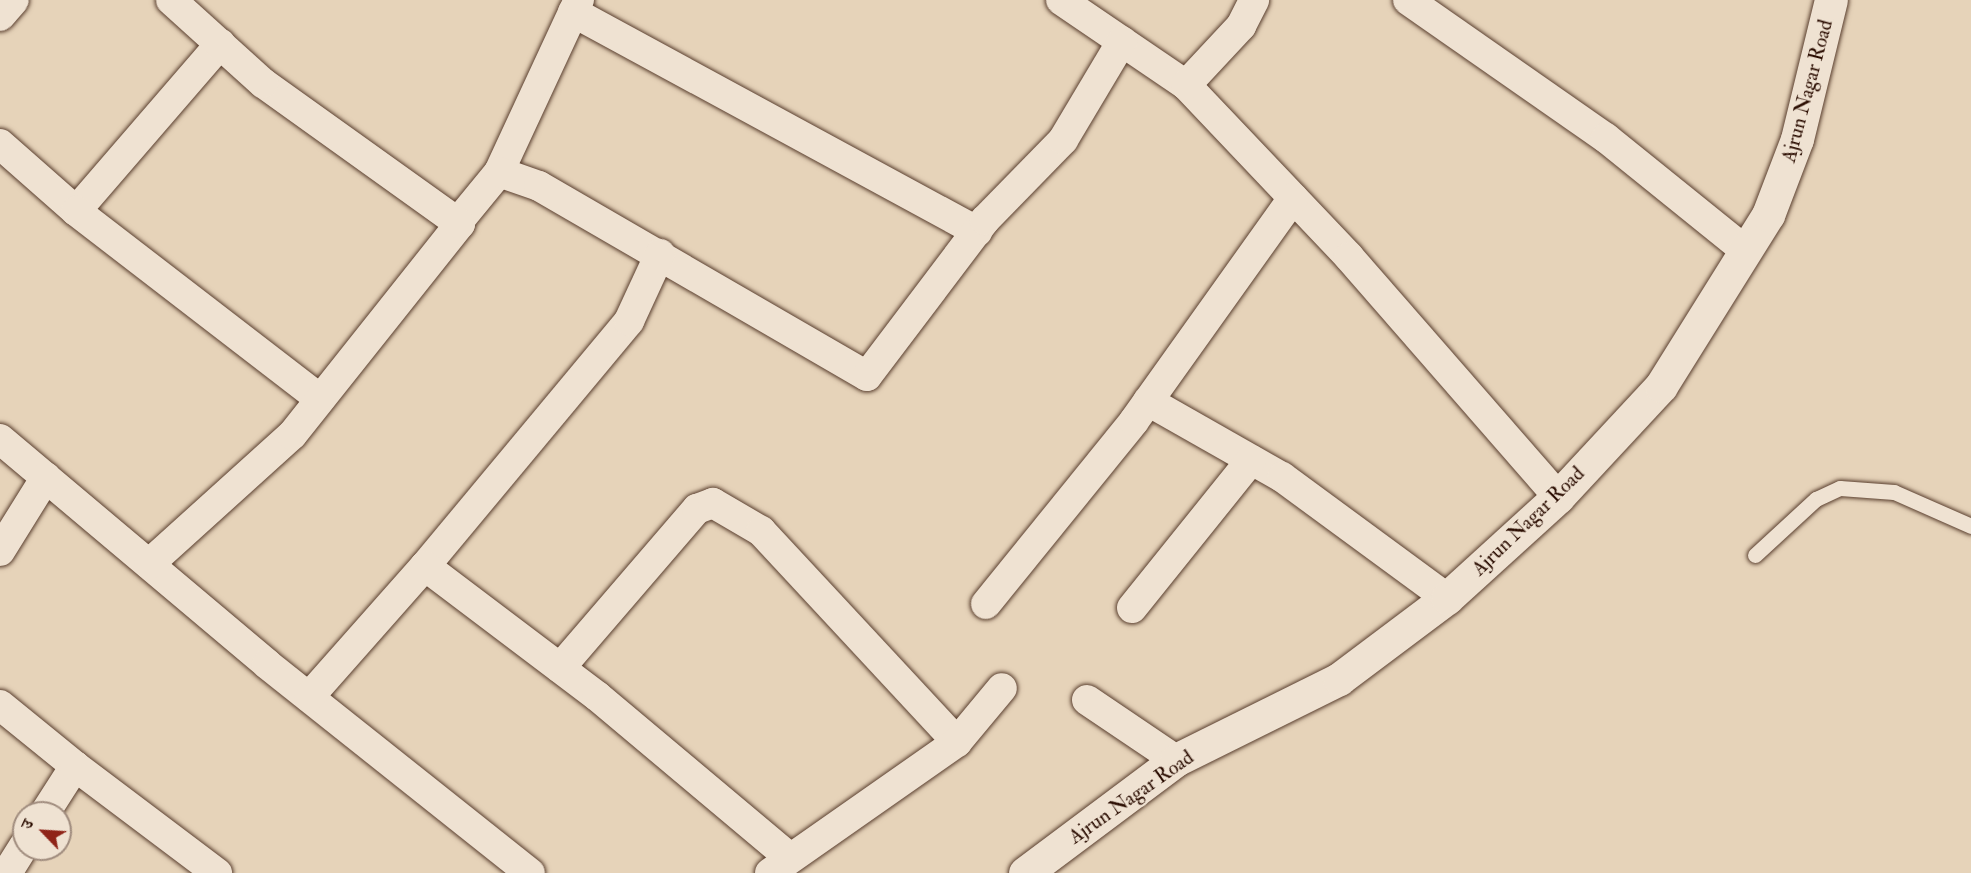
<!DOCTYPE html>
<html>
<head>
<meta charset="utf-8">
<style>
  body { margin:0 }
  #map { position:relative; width:1971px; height:873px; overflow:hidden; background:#e6d3b9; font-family:"IM FELL Double Pica","Noto Serif Devanagari",serif }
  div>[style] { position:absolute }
  .roads { filter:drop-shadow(0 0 2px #593e2e) drop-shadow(0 0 2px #593e2e) }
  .service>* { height:15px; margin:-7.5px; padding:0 7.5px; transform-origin:7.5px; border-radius:7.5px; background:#efe2d2 }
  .minor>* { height:30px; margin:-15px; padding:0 15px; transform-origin:15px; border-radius:15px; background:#efe2d2 }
  .tertiary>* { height:33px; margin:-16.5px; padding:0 16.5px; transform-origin:16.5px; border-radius:16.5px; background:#efe2d2 }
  span { translate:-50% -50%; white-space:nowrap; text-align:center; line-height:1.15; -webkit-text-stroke:4.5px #efe2d2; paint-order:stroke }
  .street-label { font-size:20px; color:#2a0c00 }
  .north { position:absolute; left:12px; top:801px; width:60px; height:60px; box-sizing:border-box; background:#efe2d2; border:2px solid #a08c7e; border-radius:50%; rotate:295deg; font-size:16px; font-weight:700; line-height:24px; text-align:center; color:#2a0c00 }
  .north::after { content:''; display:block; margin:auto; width:21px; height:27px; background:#8f2418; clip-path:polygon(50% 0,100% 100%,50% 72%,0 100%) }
</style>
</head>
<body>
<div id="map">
  <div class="roads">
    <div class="service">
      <div style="left:1755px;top:555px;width:83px;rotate:-42.6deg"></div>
      <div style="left:1816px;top:499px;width:26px;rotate:-25deg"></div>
      <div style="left:1840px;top:488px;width:54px;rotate:4.2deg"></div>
      <div style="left:1894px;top:492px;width:84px;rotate:23.8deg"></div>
    </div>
    <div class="minor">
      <div style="left:1061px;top:0;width:151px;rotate:34.2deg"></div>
      <div style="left:1186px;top:85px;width:237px;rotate:46.5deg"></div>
      <div style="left:1349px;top:257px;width:318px;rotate:48.9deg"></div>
      <div style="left:1408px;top:0;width:241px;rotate:34.9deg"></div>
      <div style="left:1606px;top:138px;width:179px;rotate:38.9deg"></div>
      <div style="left:573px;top:12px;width:460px;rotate:28.5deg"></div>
      <div style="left:0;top:16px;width:21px;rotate:-49deg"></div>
      <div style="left:1186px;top:85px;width:81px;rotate:-47deg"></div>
      <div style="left:1241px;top:26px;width:29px;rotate:-63deg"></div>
      <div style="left:0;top:144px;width:101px;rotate:41.4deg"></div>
      <div style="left:76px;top:211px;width:221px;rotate:-49.2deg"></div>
      <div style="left:499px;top:172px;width:190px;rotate:-65.1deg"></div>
      <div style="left:76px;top:211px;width:308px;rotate:37.6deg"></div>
      <div style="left:458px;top:222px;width:65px;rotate:-50.6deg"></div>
      <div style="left:499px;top:172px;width:42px;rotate:19.3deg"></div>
      <div style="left:539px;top:186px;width:379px;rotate:30.1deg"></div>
      <div style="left:867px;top:376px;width:196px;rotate:-52.9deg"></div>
      <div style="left:985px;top:220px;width:112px;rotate:-45.7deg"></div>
      <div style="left:1063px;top:140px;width:115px;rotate:-59.2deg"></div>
      <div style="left:1148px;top:401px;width:154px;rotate:29.6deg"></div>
      <div style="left:1282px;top:477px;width:205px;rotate:36.3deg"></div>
      <div style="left:0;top:439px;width:349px;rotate:40.1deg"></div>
      <div style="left:267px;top:664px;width:336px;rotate:38.5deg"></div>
      <div style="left:0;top:551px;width:87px;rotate:-58.1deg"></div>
      <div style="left:149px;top:564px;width:193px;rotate:-42.1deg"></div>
      <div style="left:292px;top:435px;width:270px;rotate:-51.5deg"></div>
      <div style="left:460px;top:224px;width:242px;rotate:-144.4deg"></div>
      <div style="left:263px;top:83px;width:124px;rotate:-137.9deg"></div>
      <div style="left:425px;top:566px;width:319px;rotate:-50.2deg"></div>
      <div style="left:629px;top:321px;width:74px;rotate:-65.2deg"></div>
      <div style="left:986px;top:604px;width:235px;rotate:-51deg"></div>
      <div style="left:1134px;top:421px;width:274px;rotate:-54.5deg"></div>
      <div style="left:1132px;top:608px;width:190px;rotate:-51.2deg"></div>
      <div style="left:560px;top:668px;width:210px;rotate:-49.3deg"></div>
      <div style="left:697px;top:509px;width:17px;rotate:-21deg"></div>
      <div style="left:713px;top:503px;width:56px;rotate:30.3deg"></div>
      <div style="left:761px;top:531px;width:288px;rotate:47.1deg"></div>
      <div style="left:309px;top:697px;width:175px;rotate:-48.5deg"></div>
      <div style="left:425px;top:566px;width:216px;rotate:37.1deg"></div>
      <div style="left:597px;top:696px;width:252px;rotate:40deg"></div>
      <div style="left:1087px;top:700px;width:107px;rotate:34deg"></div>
      <div style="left:0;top:705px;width:97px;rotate:39.1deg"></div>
      <div style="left:75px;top:766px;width:56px;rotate:122.6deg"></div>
      <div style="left:75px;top:766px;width:178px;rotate:37deg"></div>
      <div style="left:7px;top:873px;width:32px;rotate:-58deg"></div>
      <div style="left:770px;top:873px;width:228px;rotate:-35deg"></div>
      <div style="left:957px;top:742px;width:70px;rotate:-50.2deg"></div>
    </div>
    <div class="tertiary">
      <div style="left:1025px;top:873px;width:189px;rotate:-36.8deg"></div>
      <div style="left:1176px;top:760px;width:182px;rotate:-26.4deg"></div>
      <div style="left:1339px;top:679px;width:135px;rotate:-36.9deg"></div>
      <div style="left:1447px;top:598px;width:150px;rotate:-42.3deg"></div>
      <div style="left:1558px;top:497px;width:151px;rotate:-47.1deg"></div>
      <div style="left:1661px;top:386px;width:202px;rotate:-58deg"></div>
      <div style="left:1768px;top:215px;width:81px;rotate:-69.1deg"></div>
      <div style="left:1797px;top:139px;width:143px;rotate:-76.3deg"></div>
    </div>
  </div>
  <div class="street-label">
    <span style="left:1807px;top:91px;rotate:-75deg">Ajrun Nagar Road</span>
    <span style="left:1528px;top:521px;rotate:-44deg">Ajrun Nagar Road</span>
    <span style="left:1131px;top:797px;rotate:-35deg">Ajrun Nagar Road</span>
  </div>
  <div class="north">उ</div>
</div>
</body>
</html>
